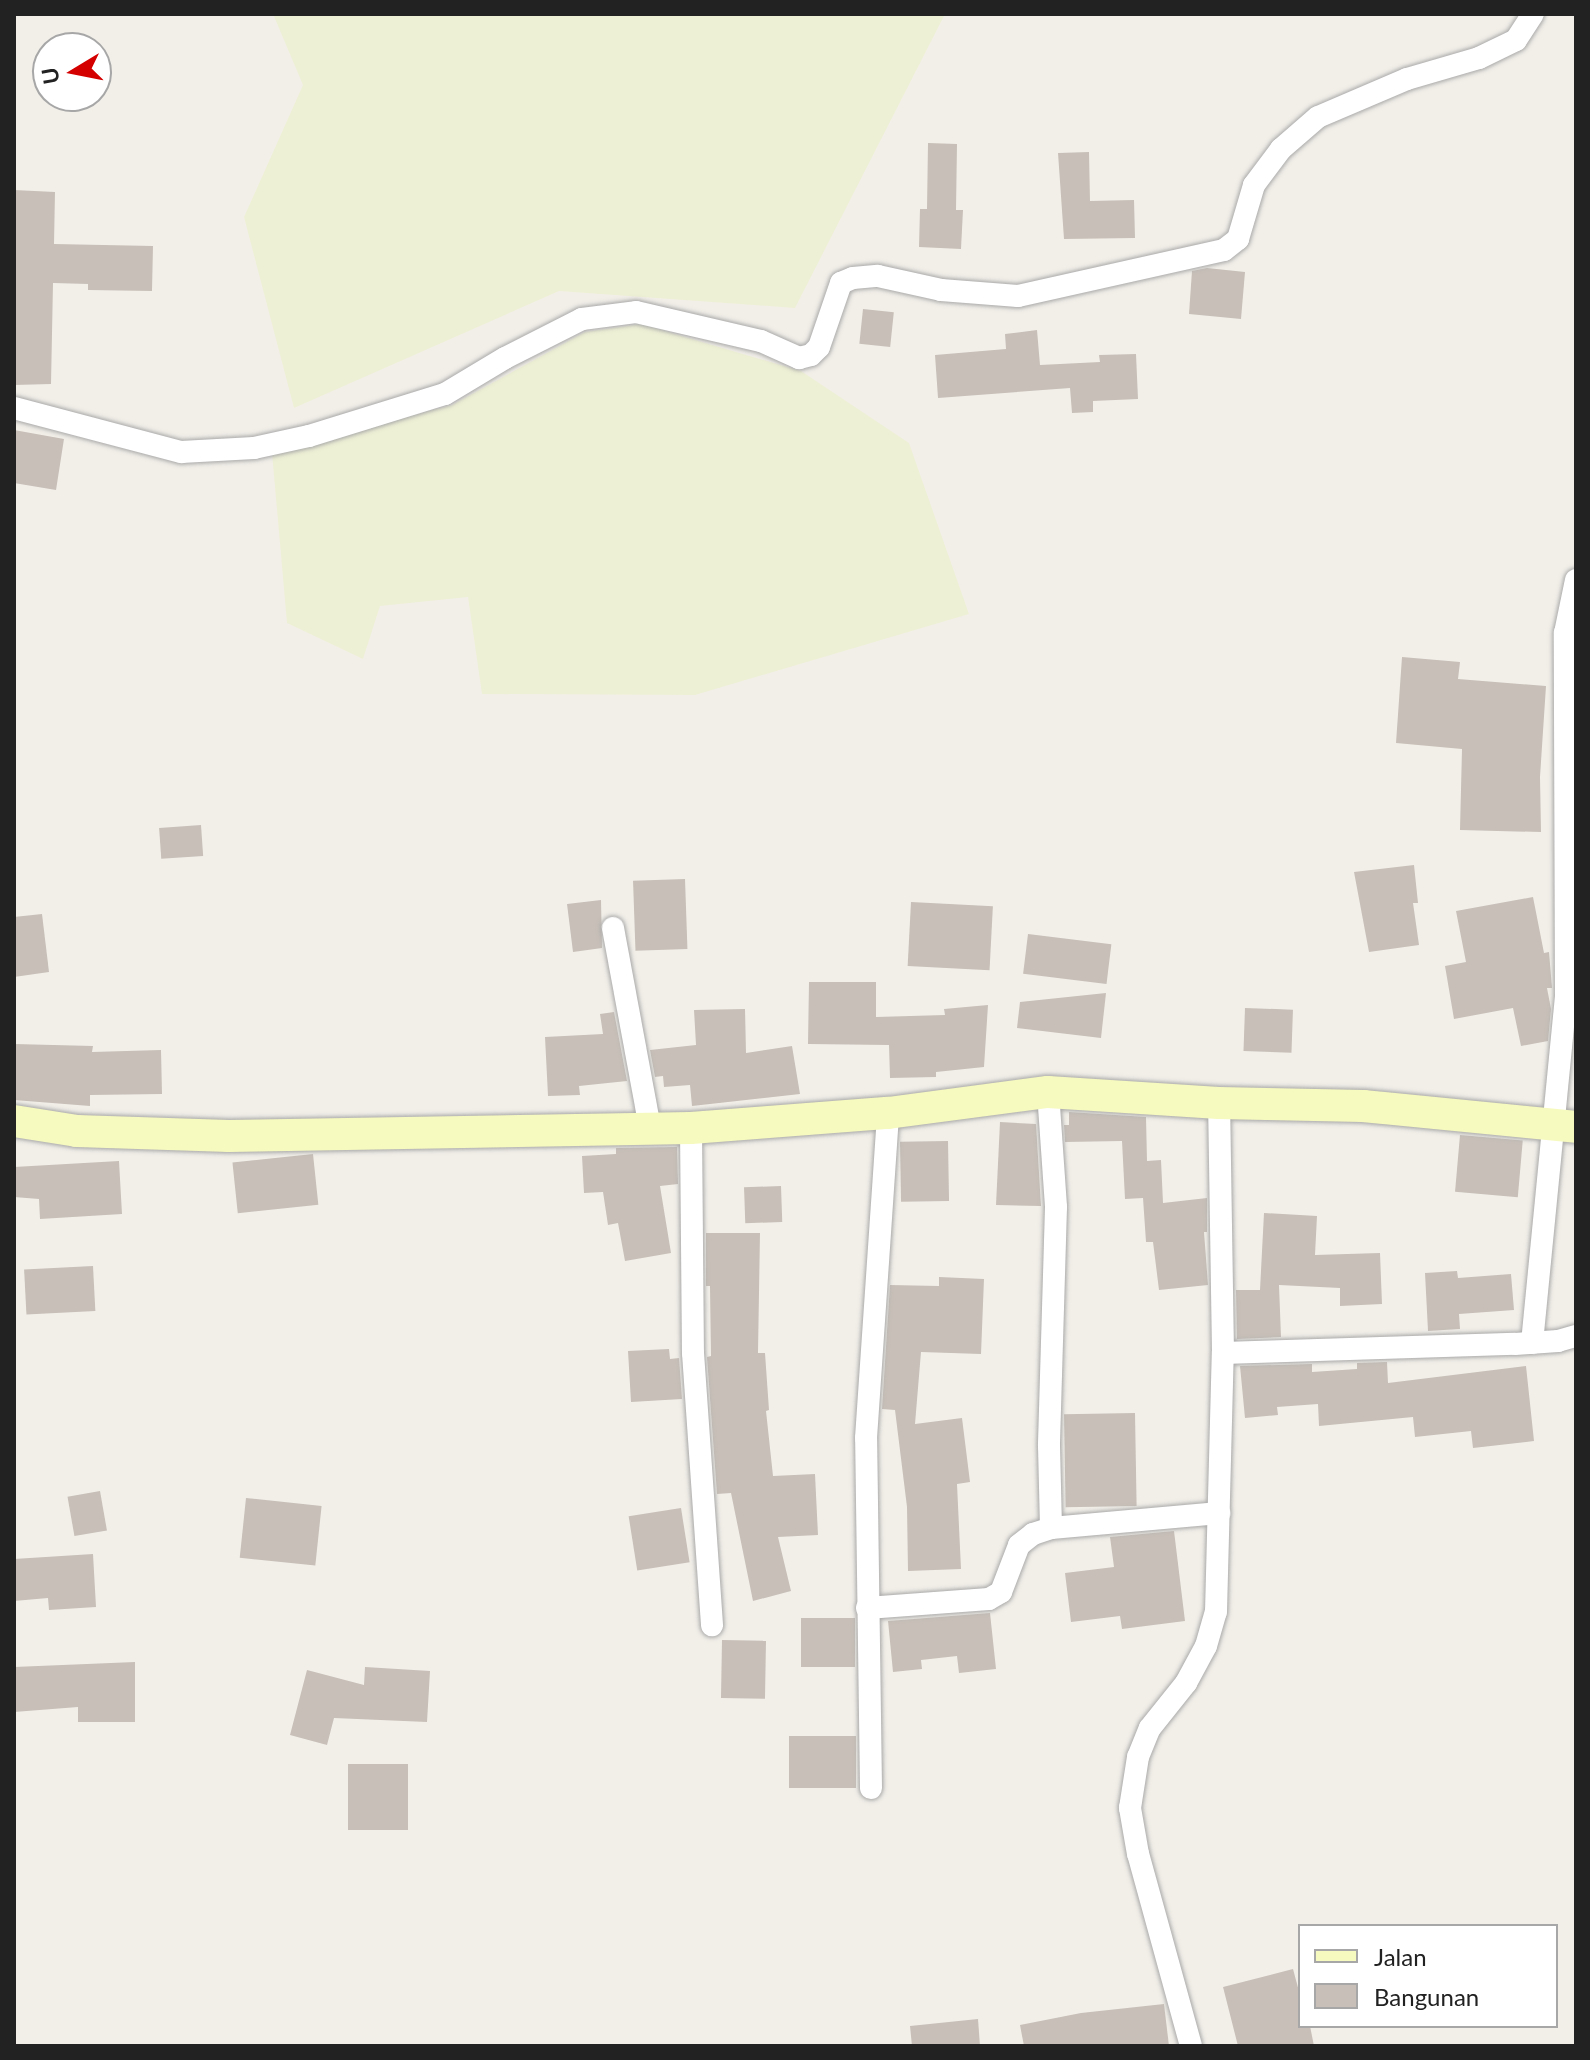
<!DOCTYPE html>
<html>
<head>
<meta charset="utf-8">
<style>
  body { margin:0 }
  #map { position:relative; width:1590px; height:2060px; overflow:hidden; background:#f2efe9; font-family:Lato,sans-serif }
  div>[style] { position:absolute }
  .farmland>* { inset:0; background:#eef0d5 }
  .building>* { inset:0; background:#c7bfb8; transform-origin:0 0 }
  .roads { filter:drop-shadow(0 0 2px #a9a9a9) drop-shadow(0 0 2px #a9a9a9) }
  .street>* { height:22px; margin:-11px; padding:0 11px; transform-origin:11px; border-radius:11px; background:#fff }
  .secondary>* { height:32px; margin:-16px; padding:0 16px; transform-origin:16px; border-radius:16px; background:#f7fabf }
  span { translate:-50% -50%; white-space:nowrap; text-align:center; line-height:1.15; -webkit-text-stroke:6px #fff; paint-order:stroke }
  .frame { position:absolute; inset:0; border:16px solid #222; pointer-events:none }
  .legend { position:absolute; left:1298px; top:1924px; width:260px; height:104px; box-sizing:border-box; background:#fff; border:2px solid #a7a7a7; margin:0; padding:10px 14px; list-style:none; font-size:24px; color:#222 }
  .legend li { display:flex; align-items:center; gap:16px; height:40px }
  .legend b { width:40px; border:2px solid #a7a7a7 }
  .north { position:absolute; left:32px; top:32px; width:80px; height:80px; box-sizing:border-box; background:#fff; border:2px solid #a7a7a7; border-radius:50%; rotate:260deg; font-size:22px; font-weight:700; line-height:32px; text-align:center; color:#222 }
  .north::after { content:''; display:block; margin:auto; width:28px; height:36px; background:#d40000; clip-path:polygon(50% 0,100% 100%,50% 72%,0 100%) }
</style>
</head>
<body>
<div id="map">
  <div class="farmland">
    <div style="clip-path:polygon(273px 14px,945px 14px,795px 308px,559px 291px,294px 408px,244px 217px,303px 85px)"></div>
    <div style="clip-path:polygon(641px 324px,801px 371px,909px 443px,969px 614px,695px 695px,482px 694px,468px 597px,380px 606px,363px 659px,287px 623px,272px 453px,452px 405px,585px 332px)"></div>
  </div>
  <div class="building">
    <div style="clip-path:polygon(928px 143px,957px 144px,956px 210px,963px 210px,961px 249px,919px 247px,920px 209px,927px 209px)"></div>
    <div style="clip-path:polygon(1089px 152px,1090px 201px,1134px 200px,1135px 238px,1064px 239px,1058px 153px)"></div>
    <div style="clip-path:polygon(14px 190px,55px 192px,54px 244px,153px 246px,152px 291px,88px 290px,88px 284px,53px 283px,51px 384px,14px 385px)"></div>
    <div style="clip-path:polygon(1207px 268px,1245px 272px,1241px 319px,1189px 314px,1192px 271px)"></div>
    <div style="left:863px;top:309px;width:31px;height:35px;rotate:6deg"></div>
    <div style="clip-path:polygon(1037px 330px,1040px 365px,1100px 362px,1099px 355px,1136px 354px,1138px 399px,1093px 401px,1093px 412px,1072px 413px,1070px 388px,938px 398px,935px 355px,1006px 349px,1005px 334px)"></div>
    <div style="clip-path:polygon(14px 430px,64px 439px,56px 490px,14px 483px)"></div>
    <div style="clip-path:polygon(1402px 657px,1460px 662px,1458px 679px,1546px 686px,1540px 777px,1541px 832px,1460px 830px,1462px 749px,1396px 743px)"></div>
    <div style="left:201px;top:825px;width:31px;height:42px;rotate:86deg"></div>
    <div style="clip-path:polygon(1414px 865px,1418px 903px,1413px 903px,1419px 945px,1369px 952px,1354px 872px)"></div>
    <div style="left:685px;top:879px;width:70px;height:52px;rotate:88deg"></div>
    <div style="clip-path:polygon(1533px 897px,1544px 953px,1549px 952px,1552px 988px,1547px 988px,1551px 1009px,1548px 1041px,1521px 1046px,1513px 1008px,1454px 1019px,1445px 966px,1466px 962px,1456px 911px)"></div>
    <div style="clip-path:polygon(601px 900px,602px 948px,573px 952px,567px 904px)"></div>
    <div style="left:911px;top:902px;width:82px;height:64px;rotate:3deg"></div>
    <div style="clip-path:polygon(42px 914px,49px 972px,14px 977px,14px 917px)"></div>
    <div style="left:1028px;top:934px;width:84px;height:40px;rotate:7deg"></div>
    <div style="clip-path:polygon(809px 982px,876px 982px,876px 1017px,945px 1015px,944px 1009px,988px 1005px,984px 1067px,936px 1072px,936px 1077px,890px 1078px,889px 1045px,808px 1044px)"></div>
    <div style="clip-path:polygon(1106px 993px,1101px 1038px,1017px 1028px,1020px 1002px)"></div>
    <div style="left:1245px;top:1008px;width:48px;height:43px;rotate:2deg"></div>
    <div style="clip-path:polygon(745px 1009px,746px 1053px,792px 1046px,800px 1094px,692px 1106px,690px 1085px,664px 1087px,663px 1076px,655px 1077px,650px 1050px,696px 1045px,694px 1010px)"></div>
    <div style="clip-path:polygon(614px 1012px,627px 1081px,579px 1086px,580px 1095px,548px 1096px,545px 1037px,603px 1034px,600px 1014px)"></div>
    <div style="clip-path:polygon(14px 1044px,93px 1046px,92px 1052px,161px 1050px,162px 1094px,90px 1095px,90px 1106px,14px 1100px)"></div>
    <div style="clip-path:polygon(1069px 1112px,1146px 1117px,1147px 1161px,1161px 1160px,1163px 1203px,1207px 1198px,1207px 1232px,1204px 1232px,1208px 1285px,1159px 1290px,1153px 1242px,1146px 1242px,1143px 1198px,1125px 1199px,1122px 1141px,1065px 1142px,1064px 1125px,1069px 1125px)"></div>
    <div style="clip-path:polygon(1000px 1122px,1036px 1124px,1041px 1206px,996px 1205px)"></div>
    <div style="left:1460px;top:1135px;width:63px;height:57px;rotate:5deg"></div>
    <div style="left:948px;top:1141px;width:60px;height:48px;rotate:89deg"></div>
    <div style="clip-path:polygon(677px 1147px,678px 1184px,660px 1186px,671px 1253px,625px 1261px,618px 1223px,608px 1225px,603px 1192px,584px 1193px,582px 1156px,616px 1154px,616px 1148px)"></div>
    <div style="left:313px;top:1154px;width:51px;height:81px;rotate:84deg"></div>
    <div style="clip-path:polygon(119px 1161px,122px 1214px,40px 1219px,39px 1199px,14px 1197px,14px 1167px)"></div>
    <div style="left:781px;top:1186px;width:36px;height:37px;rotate:88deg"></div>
    <div style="clip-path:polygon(1264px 1213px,1317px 1216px,1315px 1255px,1380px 1253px,1382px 1304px,1340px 1306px,1340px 1288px,1279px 1285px,1281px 1337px,1237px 1339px,1236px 1290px,1260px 1290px)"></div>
    <div style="clip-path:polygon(706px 1233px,760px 1233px,758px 1353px,765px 1353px,769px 1410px,766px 1411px,773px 1476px,815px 1474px,818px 1535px,778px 1537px,791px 1591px,753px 1601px,731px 1493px,717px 1494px,707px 1357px,711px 1356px,710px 1286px,706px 1286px)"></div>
    <div style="left:93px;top:1266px;width:45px;height:69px;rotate:87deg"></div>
    <div style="clip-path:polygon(1457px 1271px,1458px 1278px,1511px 1274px,1514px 1310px,1459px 1314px,1460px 1329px,1428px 1331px,1425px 1273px)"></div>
    <div style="clip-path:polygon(939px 1277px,984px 1279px,981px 1354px,921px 1352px,915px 1424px,962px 1418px,970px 1482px,957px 1484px,961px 1569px,908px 1571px,907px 1507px,895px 1410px,882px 1409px,890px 1285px,939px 1286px)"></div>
    <div style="clip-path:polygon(669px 1349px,670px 1359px,679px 1358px,682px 1399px,631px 1402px,628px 1351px)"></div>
    <div style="clip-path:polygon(1387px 1362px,1388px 1383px,1526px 1366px,1534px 1441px,1473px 1448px,1471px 1431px,1415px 1437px,1413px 1417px,1319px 1426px,1318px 1404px,1277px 1407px,1278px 1415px,1245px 1418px,1240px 1366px,1312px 1364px,1312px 1372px,1357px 1369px,1357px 1363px)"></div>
    <div style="left:1135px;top:1413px;width:93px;height:71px;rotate:89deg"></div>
    <div style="left:100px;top:1491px;width:40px;height:33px;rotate:80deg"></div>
    <div style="left:246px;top:1498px;width:76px;height:60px;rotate:6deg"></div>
    <div style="left:681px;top:1508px;width:55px;height:53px;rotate:81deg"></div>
    <div style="clip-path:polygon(1174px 1531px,1185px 1621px,1122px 1629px,1120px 1616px,1071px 1622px,1065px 1573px,1114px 1567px,1110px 1537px)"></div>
    <div style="clip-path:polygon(93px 1554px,96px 1607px,49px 1610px,48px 1598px,14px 1601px,14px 1559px)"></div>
    <div style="clip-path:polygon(990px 1613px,996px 1669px,959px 1673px,957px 1656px,921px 1660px,922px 1669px,893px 1672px,888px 1621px)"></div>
    <div style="left:855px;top:1618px;width:49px;height:54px;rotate:90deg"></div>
    <div style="left:722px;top:1640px;width:44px;height:58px;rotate:1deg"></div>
    <div style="clip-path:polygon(135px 1662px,135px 1722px,78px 1722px,78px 1707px,14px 1712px,14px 1667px)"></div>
    <div style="clip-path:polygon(365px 1667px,430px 1671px,427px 1722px,334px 1718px,327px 1745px,290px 1735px,307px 1670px,364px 1685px)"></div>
    <div style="left:789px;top:1736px;width:67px;height:52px"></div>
    <div style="left:348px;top:1764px;width:60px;height:66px"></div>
    <div style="clip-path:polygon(1293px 1969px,1300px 1995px,1300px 2026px,1310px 2026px,1314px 2046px,1238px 2046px,1223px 1987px)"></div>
    <div style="clip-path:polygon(1164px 2004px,1169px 2046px,1024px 2046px,1020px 2025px,1081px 2013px)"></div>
    <div style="clip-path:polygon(978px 2019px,980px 2046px,912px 2046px,910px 2026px)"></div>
  </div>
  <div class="roads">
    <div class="street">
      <div style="left:14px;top:408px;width:173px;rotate:14.8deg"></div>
      <div style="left:181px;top:452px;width:73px;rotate:-3.1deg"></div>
      <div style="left:254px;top:448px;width:56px;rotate:-12.3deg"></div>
      <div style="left:309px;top:436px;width:142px;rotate:-17.2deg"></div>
      <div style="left:445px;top:394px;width:70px;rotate:-31deg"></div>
      <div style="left:505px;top:358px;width:86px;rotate:-26.9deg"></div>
      <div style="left:582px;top:319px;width:54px;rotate:-7.4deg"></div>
      <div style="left:636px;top:312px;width:128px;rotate:13.1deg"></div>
      <div style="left:761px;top:341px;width:42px;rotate:24.1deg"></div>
      <div style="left:799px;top:358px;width:12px;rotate:-14deg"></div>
      <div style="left:811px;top:355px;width:11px;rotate:-45deg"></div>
      <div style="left:819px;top:347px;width:68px;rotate:-71deg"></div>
      <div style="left:841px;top:283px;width:13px;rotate:-23deg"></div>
      <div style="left:853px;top:278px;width:25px;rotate:-5deg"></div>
      <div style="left:878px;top:276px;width:65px;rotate:12.5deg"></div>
      <div style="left:941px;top:290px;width:77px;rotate:4.5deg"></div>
      <div style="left:1018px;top:296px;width:211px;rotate:-12.6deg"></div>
      <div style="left:1224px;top:250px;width:18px;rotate:-38deg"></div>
      <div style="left:1238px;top:239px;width:56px;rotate:-73.5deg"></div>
      <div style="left:1254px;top:185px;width:45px;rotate:-53.1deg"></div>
      <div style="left:1281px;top:149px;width:49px;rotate:-40.9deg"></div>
      <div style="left:1318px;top:117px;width:97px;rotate:-23.1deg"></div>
      <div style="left:1407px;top:79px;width:75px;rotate:-16.3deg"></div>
      <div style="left:1479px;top:58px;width:41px;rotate:-25.9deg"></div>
      <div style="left:1516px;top:40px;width:31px;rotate:-57deg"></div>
      <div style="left:613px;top:928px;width:203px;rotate:79.5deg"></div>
      <div style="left:1048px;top:1092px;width:115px;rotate:86deg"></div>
      <div style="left:1056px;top:1207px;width:239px;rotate:91.7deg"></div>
      <div style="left:1049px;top:1446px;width:82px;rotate:88.6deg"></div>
      <div style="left:691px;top:1128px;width:225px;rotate:89.5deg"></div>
      <div style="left:693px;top:1353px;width:273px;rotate:86deg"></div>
      <div style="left:1532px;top:1343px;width:346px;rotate:-84.4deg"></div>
      <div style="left:1566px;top:999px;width:366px;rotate:-90.2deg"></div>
      <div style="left:1565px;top:633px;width:54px;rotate:-78.3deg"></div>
      <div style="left:1223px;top:1353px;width:292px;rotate:-1.8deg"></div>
      <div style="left:1515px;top:1344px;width:43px;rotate:-4deg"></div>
      <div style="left:1558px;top:1341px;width:19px;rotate:-16deg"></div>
      <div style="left:867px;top:1608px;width:122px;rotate:-4.2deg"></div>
      <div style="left:989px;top:1599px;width:14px;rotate:-30deg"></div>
      <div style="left:1001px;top:1592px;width:50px;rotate:-69deg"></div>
      <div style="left:1019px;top:1545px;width:18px;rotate:-38deg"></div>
      <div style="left:1033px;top:1534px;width:19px;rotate:-18deg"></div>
      <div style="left:1051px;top:1528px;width:169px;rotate:-5.1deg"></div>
      <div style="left:871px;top:1788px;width:350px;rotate:-90.8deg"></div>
      <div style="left:866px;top:1438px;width:326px;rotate:-86.1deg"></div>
      <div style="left:1191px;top:2046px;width:199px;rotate:-105.4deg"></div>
      <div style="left:1138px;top:1854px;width:47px;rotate:-99.9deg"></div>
      <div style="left:1130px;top:1808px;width:52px;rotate:-81.1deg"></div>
      <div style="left:1138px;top:1757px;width:31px;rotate:-68deg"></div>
      <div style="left:1150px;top:1728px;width:58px;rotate:-51.3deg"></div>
      <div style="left:1186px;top:1683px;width:42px;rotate:-61.6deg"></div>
      <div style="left:1206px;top:1646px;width:35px;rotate:-74deg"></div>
      <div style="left:1216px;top:1612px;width:259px;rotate:-88.5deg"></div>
      <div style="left:1223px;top:1353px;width:250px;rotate:-90.9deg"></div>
    </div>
    <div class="secondary">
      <div style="left:14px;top:1121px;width:64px;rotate:9deg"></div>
      <div style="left:77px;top:1131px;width:152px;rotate:1.9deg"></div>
      <div style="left:229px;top:1136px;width:462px;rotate:-1deg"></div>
      <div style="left:691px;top:1128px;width:198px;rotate:-4.4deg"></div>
      <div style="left:888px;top:1113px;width:161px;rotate:-7.5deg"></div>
      <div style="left:1048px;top:1092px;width:171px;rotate:3.7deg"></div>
      <div style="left:1219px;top:1103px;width:144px;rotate:1.2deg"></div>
      <div style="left:1363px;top:1106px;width:214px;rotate:5.6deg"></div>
    </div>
  </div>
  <div class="frame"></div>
  <ul class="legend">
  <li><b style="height:10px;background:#f7fabf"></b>Jalan</li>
  <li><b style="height:22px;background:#c7bfb8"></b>Bangunan</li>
  </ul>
  <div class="north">U</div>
</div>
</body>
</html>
